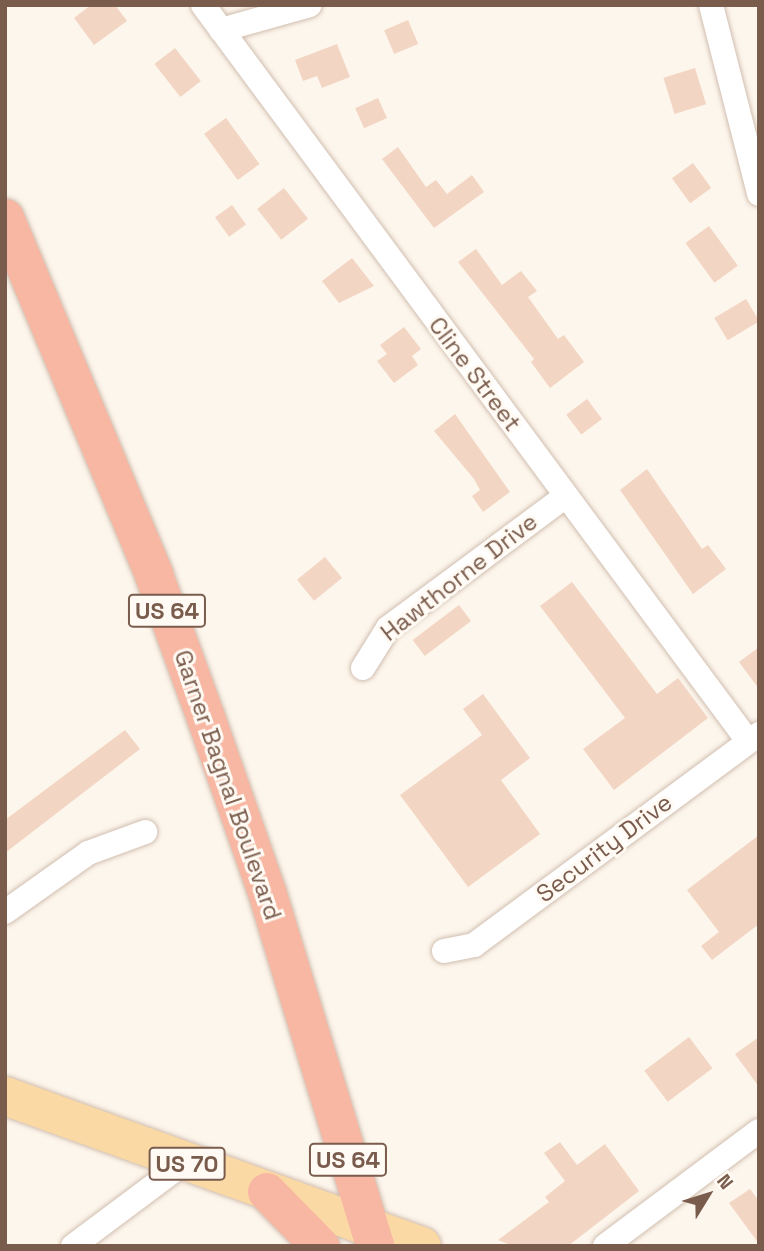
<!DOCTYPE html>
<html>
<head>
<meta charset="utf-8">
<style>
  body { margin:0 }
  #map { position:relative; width:764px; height:1251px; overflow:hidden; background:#fdf6ec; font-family:"Space Grotesk",sans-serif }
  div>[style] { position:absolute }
  .building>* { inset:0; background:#f3d5c3; transform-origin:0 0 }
  .roads { filter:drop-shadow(0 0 2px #d1beb0) drop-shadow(0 0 2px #d1beb0) }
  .street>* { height:24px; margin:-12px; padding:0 12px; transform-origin:12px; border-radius:12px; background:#fff }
  .primary>* { height:38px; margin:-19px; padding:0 19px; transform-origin:19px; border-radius:19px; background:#fbd9a5 }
  .highway>* { height:38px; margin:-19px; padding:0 19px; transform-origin:19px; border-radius:19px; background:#f7b7a3 }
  span { translate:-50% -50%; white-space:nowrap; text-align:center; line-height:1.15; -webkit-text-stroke:6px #fffaf3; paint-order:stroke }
  .shield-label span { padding:2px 5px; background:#fffaf3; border:2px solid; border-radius:5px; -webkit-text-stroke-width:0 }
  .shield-label { font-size:23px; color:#7a5c4d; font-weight:700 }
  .street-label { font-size:24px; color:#7a5c4d }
  .frame { position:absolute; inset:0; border:7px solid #7a5c4d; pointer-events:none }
  .north { position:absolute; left:673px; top:1160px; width:70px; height:70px; -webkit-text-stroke:5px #fffaf3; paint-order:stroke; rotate:52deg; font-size:19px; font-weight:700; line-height:28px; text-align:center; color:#7a5c4d }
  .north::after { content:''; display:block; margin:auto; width:24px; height:32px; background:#7a5c4d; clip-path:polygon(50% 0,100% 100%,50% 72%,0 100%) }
</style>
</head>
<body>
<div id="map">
  <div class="building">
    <div style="clip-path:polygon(91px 5px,115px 5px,127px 21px,94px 45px,74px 18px)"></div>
    <div style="left:408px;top:20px;width:26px;height:26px;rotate:67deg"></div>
    <div style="clip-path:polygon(337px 44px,350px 77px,322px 88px,317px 76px,303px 81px,295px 60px)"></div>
    <div style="left:175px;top:48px;width:42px;height:26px;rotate:52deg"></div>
    <div style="left:695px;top:68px;width:38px;height:33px;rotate:73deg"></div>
    <div style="left:378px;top:98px;width:22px;height:25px;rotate:66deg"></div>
    <div style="left:226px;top:118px;width:57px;height:27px;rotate:54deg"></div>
    <div style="clip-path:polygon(398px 147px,426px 187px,436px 180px,447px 194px,472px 175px,484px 192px,434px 228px,382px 159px)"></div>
    <div style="left:693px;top:163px;width:31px;height:26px;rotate:54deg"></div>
    <div style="left:284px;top:188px;width:39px;height:34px;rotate:52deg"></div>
    <div style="left:232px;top:205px;width:24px;height:21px;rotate:54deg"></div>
    <div style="left:709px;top:226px;width:49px;height:29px;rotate:54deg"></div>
    <div style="clip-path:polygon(476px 249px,502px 285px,521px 271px,537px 291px,528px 297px,558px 339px,564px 335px,584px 362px,550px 388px,531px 362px,534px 359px,458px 262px)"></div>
    <div style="clip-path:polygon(352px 258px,374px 286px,339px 303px,322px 281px)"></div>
    <div style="left:746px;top:299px;width:26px;height:37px;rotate:59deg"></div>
    <div style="clip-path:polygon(404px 327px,421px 349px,412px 356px,418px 365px,394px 383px,377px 361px,387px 354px,380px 345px)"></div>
    <div style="left:587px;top:399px;width:25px;height:26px;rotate:53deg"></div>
    <div style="clip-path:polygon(455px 414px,510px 492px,483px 512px,472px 496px,480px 490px,474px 479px,434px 431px)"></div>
    <div style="clip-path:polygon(647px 469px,702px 549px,708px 545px,726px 569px,693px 594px,620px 490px)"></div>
    <div style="left:325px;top:557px;width:27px;height:36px;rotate:51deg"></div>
    <div style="clip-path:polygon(572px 582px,657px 694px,678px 678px,708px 718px,614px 790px,583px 749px,625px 718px,540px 606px)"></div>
    <div style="left:459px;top:605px;width:20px;height:58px;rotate:53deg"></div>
    <div style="clip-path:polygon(759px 647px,759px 689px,739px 662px)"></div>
    <div style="clip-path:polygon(483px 694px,530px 758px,501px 780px,540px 834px,468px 887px,400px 795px,482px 735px,463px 709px)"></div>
    <div style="clip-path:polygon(125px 730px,140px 749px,5px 853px,5px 820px)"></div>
    <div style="clip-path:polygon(759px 835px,759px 924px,712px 960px,701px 946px,719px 932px,687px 890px)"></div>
    <div style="left:689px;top:1037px;width:39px;height:56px;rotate:53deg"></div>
    <div style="clip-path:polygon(759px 1037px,759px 1087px,735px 1054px)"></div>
    <div style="clip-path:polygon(560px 1142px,577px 1165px,605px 1144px,639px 1191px,568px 1246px,513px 1246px,498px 1240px,549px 1202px,545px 1197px,565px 1181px,544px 1153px)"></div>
    <div style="clip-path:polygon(750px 1189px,759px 1201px,759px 1244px,729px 1203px)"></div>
  </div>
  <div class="roads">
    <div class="street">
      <div style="left:203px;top:5px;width:916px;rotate:53.48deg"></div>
      <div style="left:711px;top:5px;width:195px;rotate:75.7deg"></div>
      <div style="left:221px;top:30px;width:92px;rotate:-15.7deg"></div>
      <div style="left:363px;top:668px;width:47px;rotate:-58deg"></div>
      <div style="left:388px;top:628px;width:222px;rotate:-36.6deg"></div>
      <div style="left:5px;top:912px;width:102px;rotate:-35.4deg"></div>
      <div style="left:88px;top:853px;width:61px;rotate:-20.2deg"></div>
      <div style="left:444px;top:951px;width:31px;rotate:-11deg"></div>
      <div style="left:474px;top:945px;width:355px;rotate:-36.5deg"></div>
      <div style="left:73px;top:1246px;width:139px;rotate:-36.8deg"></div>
      <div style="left:605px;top:1246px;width:192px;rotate:-36.8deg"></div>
    </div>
    <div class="primary">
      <div style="left:5px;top:1096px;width:443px;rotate:19.8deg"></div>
    </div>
    <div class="highway">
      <div style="left:5px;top:218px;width:387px;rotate:67.3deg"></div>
      <div style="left:154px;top:575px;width:152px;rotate:70deg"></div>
      <div style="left:206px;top:718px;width:184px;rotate:70.7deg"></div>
      <div style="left:267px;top:892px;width:370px;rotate:73deg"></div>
      <div style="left:267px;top:1192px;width:76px;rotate:45.5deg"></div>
    </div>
  </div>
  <div class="shield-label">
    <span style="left:167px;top:611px">US 64</span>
    <span style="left:348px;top:1160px">US 64</span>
    <span style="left:187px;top:1164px">US 70</span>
  </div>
  <div class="street-label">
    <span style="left:475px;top:374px;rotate:53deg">Cline Street</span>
    <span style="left:459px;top:577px;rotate:-38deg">Hawthorne Drive</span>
    <span style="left:228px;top:785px;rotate:71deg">Garner Bagnal Boulevard</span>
    <span style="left:604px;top:848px;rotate:-37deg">Security Drive</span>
  </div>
  <div class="frame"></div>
  <div class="north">N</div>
</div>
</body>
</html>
